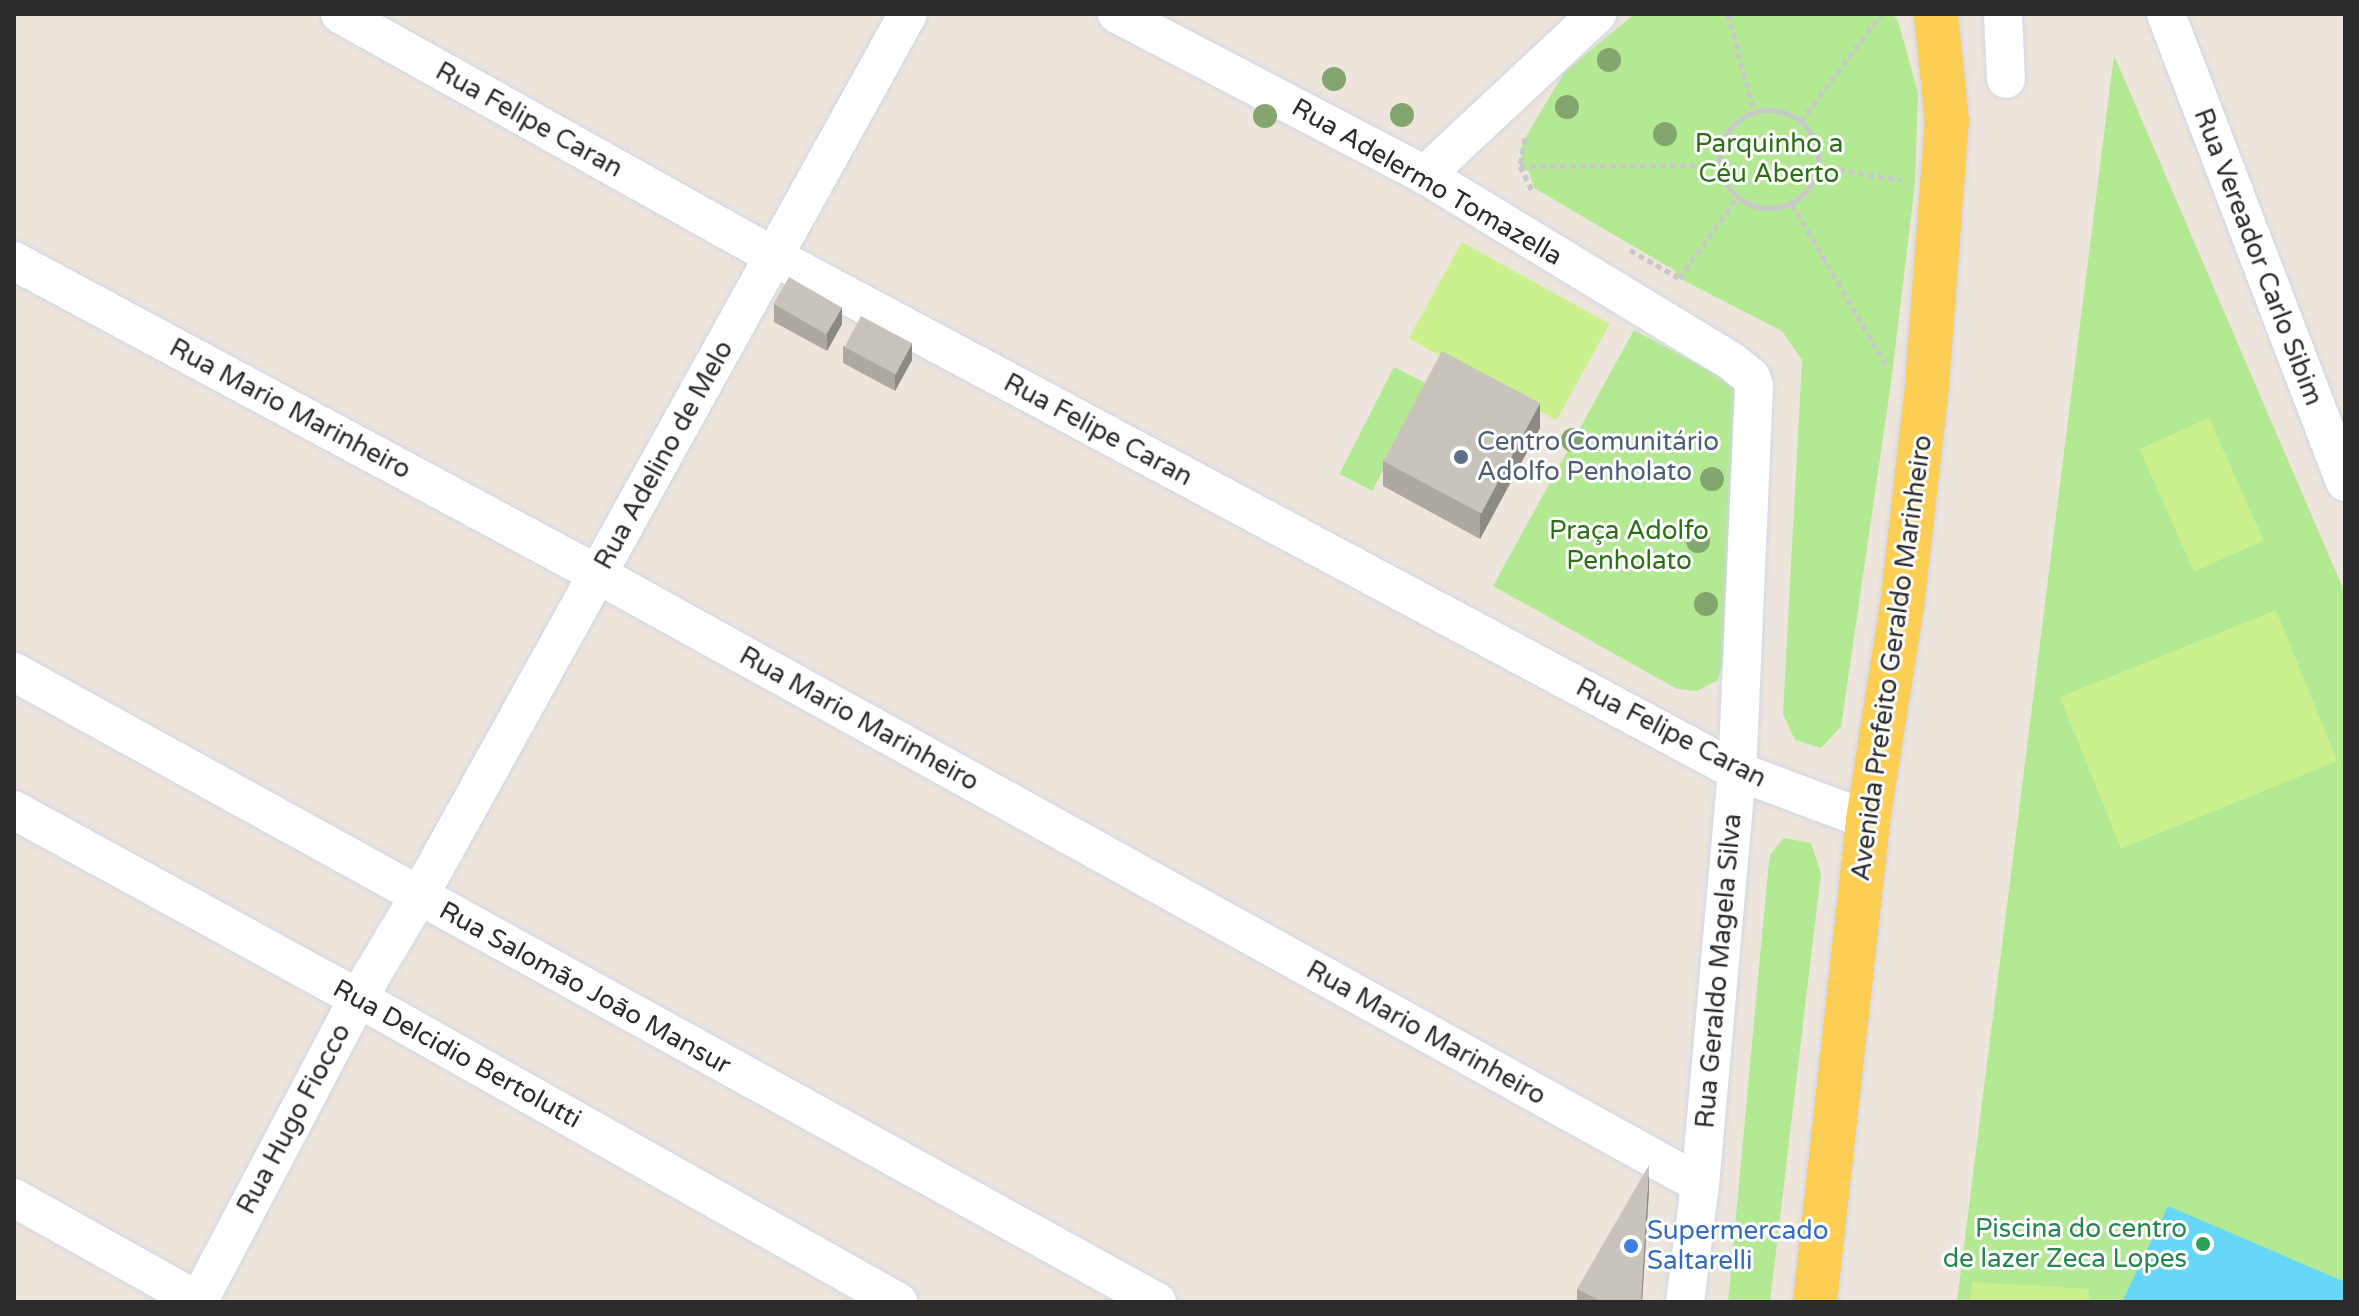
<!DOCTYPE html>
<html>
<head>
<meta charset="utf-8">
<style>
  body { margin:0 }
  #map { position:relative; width:2359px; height:1316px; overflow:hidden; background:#eee6dc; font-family:"Varela Round",sans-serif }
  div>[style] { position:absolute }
  .green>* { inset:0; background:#b4e994; transform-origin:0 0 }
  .pitch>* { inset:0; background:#cbf18f; transform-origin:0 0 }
  .water>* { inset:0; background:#67d7f8 }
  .path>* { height:5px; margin-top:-2.5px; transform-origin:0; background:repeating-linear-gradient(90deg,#c8c8c8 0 6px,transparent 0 10px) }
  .path>.ring { margin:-2.5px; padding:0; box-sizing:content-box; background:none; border:5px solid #c8c8c8; border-radius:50% }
  .roads { filter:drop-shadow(0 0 2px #d1d6e5) drop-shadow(0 0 2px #d1d6e5) }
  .minor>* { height:38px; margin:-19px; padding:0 19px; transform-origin:19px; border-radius:19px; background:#fff }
  .major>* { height:44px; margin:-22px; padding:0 22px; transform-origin:22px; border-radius:22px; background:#fcce53 }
  .trees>* { width:24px; height:24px; margin:-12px; border-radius:50%; background:#83a56e }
  .wall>* { inset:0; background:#ada9a1 }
  .shaded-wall>* { inset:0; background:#8d8983 }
  .building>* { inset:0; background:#c9c4bb; transform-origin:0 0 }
  .dots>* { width:22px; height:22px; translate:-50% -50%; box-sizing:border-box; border:4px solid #fff; border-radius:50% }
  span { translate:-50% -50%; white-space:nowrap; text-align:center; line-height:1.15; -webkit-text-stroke:6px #fff; paint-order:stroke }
  .street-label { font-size:26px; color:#2b2b2b }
  .park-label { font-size:26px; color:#2b6f14 }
  .service-label { font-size:26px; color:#4e5e75 }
  .left { translate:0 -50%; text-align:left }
  .leisure-label { font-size:26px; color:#27864d }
  .right { translate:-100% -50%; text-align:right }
  .shop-label { font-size:26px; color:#366cbe }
  .frame { position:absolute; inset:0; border:16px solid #2b2b2b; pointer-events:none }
</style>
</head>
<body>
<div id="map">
  <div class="green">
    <div style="clip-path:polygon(1640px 14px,1893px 14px,1899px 24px,1918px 93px,1915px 183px,1892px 376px,1841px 727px,1821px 748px,1795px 740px,1783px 714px,1802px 360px,1782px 331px,1679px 278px,1674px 270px,1534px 188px,1529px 172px,1520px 166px,1522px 143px,1565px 71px,1631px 17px)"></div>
    <div style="clip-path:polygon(2114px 55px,2345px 593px,2345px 1302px,1957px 1302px)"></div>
    <div style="clip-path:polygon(1634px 330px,1735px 384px,1725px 656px,1718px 680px,1697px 691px,1677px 689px,1493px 586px)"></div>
    <div style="left:1394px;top:367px;width:37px;height:120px;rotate:27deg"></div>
    <div style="clip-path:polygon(1784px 838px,1811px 843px,1821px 873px,1770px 1302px,1728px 1302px,1768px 871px,1770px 855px)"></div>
  </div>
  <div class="pitch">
    <div style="left:1462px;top:242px;width:169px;height:110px;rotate:29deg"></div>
    <div style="left:2209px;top:418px;width:134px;height:76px;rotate:66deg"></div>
    <div style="left:2276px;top:610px;width:163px;height:233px;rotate:68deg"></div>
    <div style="clip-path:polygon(1972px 1282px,2089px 1289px,2089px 1302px,1970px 1302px)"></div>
  </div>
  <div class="water">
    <div style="clip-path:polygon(2168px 1206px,2345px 1282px,2345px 1302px,2122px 1302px)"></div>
  </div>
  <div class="path">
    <div style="left:1728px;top:14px;width:101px;rotate:75.1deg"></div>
    <div class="ring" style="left:1720px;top:110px;width:93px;height:93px"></div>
    <div style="left:1801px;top:121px;width:134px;rotate:-53.2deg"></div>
    <div style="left:1525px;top:138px;width:28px;rotate:100deg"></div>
    <div style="left:1520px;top:166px;width:28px;rotate:64deg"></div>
    <div style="left:1520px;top:166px;width:199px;rotate:-0.3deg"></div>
    <div style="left:1819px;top:166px;width:83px;rotate:9.7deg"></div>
    <div style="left:1792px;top:204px;width:186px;rotate:59.7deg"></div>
    <div style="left:1630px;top:250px;width:56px;rotate:29.7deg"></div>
    <div style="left:1679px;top:278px;width:99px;rotate:-54.1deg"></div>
  </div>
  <div class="roads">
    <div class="minor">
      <div style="left:340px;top:14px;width:498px;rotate:29.2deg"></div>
      <div style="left:775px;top:257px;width:1091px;rotate:28.12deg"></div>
      <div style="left:1737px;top:771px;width:140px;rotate:20.5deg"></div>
      <div style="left:1117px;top:14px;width:348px;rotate:27.6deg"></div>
      <div style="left:1425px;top:175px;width:358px;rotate:31.3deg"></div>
      <div style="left:1731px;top:361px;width:26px;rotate:39deg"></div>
      <div style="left:1751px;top:377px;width:9px;rotate:72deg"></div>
      <div style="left:1754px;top:386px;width:385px;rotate:92.5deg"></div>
      <div style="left:1737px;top:771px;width:415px;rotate:95.1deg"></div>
      <div style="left:1700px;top:1184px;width:119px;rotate:97.2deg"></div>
      <div style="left:2003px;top:14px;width:65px;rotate:87.4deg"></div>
      <div style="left:2166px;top:14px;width:501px;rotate:69.07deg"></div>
      <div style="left:1425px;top:175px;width:236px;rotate:-43.1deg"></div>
      <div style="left:14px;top:261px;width:662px;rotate:28.23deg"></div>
      <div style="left:597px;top:574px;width:1260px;rotate:28.94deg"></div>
      <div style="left:14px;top:672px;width:1305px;rotate:28.86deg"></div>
      <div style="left:14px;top:810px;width:392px;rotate:28.7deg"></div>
      <div style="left:358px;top:998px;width:620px;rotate:29.38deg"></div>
      <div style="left:14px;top:1198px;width:213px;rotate:29.2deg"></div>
      <div style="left:198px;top:1302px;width:344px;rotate:-62.2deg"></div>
      <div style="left:358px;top:998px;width:119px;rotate:-59.1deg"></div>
      <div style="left:419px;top:896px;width:1008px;rotate:-61deg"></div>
    </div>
    <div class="major">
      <div style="left:1815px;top:1302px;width:485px;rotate:-83.7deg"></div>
      <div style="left:1868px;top:820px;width:217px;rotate:-81deg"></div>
      <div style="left:1902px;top:606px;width:222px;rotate:-83.5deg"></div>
      <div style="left:1927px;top:385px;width:265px;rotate:-85.7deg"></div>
      <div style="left:1947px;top:121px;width:108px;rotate:-95.9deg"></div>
    </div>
  </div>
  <div class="trees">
    <div style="left:1609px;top:60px"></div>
    <div style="left:1334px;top:79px"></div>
    <div style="left:1567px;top:107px"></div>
    <div style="left:1402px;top:115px"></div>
    <div style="left:1265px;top:116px"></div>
    <div style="left:1665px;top:134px"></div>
    <div style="left:1573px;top:440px"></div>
    <div style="left:1712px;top:479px"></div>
    <div style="left:1698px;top:541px"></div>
    <div style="left:1706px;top:604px"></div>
  </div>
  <div class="wall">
    <div style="clip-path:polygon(774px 304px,842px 324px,827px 351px,774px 322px)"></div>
    <div style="clip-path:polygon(843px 346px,912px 360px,895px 391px,843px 363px)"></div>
    <div style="clip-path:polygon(1540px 428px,1480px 539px,1383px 486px,1383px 461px)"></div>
    <div style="clip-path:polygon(1649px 1190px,1642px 1302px,1577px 1302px,1577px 1289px)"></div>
  </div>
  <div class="shaded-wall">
    <div style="clip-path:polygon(842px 307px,842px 324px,827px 351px,827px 334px)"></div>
    <div style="clip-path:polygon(912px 343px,912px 360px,895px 391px,895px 374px)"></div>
    <div style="clip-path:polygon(1540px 403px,1540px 428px,1480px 539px,1480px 514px)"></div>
    <div style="clip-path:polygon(1649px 1165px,1649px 1190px,1642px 1302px,1641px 1302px)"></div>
  </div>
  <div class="building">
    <div style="left:789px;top:277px;width:61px;height:31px;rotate:30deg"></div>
    <div style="left:861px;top:316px;width:58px;height:35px;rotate:28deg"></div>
    <div style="left:1442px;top:351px;width:111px;height:125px;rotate:28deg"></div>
    <div style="clip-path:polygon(1649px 1165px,1641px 1302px,1602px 1302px,1577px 1289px)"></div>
  </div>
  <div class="dots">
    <div style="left:1461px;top:457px;background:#5c6f8a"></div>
    <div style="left:2203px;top:1244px;background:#2e9e5b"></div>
    <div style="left:1631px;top:1246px;background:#3f7fe0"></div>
  </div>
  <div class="street-label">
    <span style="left:529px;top:120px;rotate:29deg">Rua Felipe Caran</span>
    <span style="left:1427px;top:182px;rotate:30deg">Rua Adelermo Tomazella</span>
    <span style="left:2258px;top:257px;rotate:69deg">Rua Vereador Carlo Sibim</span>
    <span style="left:290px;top:409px;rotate:28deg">Rua Mario Marinheiro</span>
    <span style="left:1098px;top:430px;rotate:28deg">Rua Felipe Caran</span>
    <span style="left:664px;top:455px;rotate:-61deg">Rua Adelino de Melo</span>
    <span style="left:1892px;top:658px;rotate:-82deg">Avenida Prefeito Geraldo Marinheiro</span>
    <span style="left:859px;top:719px;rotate:29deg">Rua Mario Marinheiro</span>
    <span style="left:1671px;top:733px;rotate:27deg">Rua Felipe Caran</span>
    <span style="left:1719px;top:971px;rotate:-85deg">Rua Geraldo Magela Silva</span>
    <span style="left:585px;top:988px;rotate:29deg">Rua Salomão João Mansur</span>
    <span style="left:1426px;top:1033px;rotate:29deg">Rua Mario Marinheiro</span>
    <span style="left:457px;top:1054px;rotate:29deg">Rua Delcidio Bertolutti</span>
    <span style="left:294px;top:1119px;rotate:-62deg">Rua Hugo Fiocco</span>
  </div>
  <div class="park-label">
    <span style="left:1769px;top:159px">Parquinho a<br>Céu Aberto</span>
    <span style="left:1629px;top:546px">Praça Adolfo<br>Penholato</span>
  </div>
  <div class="service-label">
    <span class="left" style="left:1477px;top:457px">Centro Comunitário<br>Adolfo Penholato</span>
  </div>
  <div class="leisure-label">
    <span class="right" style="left:2187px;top:1244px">Piscina do centro<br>de lazer Zeca Lopes</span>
  </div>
  <div class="shop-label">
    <span class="left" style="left:1647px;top:1246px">Supermercado<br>Saltarelli</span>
  </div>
  <div class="frame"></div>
</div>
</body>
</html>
